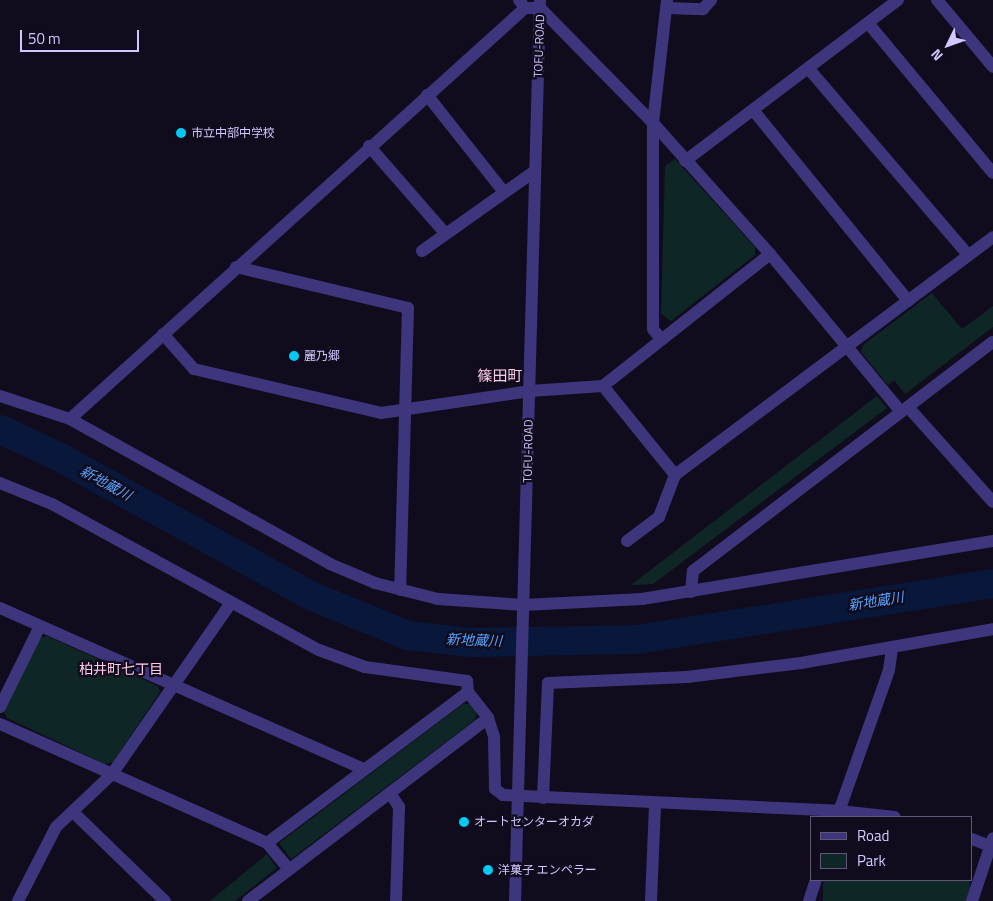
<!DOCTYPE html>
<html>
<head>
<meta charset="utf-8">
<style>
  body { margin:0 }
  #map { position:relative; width:993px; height:901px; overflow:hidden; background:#100c1d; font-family:"Titillium Web","Noto Sans JP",sans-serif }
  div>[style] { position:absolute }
  .green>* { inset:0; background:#0f2627; transform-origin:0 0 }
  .river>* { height:29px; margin:-14.5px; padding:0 14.5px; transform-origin:14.5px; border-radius:14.5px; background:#09173a }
  .minor>* { height:12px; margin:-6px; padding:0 6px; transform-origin:6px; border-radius:6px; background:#3e367d }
  .dots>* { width:14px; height:14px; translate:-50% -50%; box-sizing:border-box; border:2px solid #100c1d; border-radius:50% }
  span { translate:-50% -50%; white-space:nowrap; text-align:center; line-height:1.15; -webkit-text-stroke:4.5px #100c1d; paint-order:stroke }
  .street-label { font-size:12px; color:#d2c8ff }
  .poi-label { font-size:12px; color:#d2c8ff }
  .left { translate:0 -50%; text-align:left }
  .water-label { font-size:14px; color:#56a4ff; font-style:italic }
  .neighbourhood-label { font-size:14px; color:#ffcae8 }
  .quarter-label { font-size:15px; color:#ffcae8 }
  .legend { position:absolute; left:810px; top:816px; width:162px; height:65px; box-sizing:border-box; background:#100c1d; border:1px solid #5e5777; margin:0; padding:6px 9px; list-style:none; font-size:15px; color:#d2c8ff }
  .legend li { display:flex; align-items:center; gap:10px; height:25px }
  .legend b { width:25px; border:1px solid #5e5777 }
  .north { position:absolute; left:923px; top:20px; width:50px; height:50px; -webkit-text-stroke:4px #100c1d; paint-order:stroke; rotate:228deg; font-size:14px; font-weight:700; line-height:20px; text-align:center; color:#d2c8ff }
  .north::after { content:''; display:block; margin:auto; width:18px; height:22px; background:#d2c8ff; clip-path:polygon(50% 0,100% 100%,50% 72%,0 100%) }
  .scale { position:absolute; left:20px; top:30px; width:119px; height:22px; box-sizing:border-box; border:2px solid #d2c8ff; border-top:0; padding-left:6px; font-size:15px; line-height:18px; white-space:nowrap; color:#d2c8ff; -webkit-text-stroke:4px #100c1d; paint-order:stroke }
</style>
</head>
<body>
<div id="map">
  <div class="green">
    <div style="clip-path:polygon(675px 159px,755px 247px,755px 255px,671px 321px,661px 314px,665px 166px)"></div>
    <div style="clip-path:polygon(932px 293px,962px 329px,993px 306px,993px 327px,905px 394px,894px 380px,888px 385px,861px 352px,863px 345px)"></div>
    <div style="clip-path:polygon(877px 396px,887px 408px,653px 584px,631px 585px)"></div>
    <div style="clip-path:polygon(47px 636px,158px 686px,160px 692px,113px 762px,105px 764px,7px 718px,4px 712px,39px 638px)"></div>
    <div style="clip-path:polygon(463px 704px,470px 704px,477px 713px,475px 720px,291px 859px,279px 843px)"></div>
    <div style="clip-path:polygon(267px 854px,277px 868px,235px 901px,210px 901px)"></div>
    <div style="left:823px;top:880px;width:147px;height:22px"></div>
  </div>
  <div class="river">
    <div style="left:0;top:429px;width:64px;rotate:25deg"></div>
    <div style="left:58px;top:456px;width:288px;rotate:28.9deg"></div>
    <div style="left:310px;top:595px;width:105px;rotate:22.4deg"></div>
    <div style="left:407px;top:635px;width:63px;rotate:6.3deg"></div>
    <div style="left:470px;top:642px;width:166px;rotate:-1deg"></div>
    <div style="left:636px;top:639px;width:361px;rotate:-8.9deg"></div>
  </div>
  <div class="minor">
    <div style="left:519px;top:0;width:10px;rotate:53deg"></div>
    <div style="left:525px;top:8px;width:15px"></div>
    <div style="left:540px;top:8px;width:161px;rotate:45.5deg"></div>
    <div style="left:653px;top:123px;width:176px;rotate:48.2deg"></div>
    <div style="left:770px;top:254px;width:205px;rotate:50.3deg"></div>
    <div style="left:937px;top:0;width:87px;rotate:50.1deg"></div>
    <div style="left:667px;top:8px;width:36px;rotate:2deg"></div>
    <div style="left:703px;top:9px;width:12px;rotate:-48deg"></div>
    <div style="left:868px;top:23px;width:195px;rotate:50.2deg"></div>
    <div style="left:808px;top:68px;width:246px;rotate:49.4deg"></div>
    <div style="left:427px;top:95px;width:122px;rotate:51.6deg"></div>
    <div style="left:753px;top:110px;width:246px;rotate:50.9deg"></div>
    <div style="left:369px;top:146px;width:116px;rotate:48.9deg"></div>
    <div style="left:685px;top:161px;width:267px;rotate:-37.1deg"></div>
    <div style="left:422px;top:251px;width:138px;rotate:-35.3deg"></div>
    <div style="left:236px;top:267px;width:177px;rotate:13.4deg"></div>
    <div style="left:408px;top:308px;width:282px;rotate:91.6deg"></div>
    <div style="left:163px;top:334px;width:47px;rotate:48.5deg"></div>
    <div style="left:194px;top:369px;width:192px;rotate:13.2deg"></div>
    <div style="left:381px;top:413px;width:151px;rotate:-8.4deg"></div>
    <div style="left:530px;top:391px;width:73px;rotate:-3.9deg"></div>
    <div style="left:603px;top:386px;width:213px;rotate:-38.3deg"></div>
    <div style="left:660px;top:338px;width:11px;rotate:-128deg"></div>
    <div style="left:653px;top:329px;width:206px;rotate:-90deg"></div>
    <div style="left:653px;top:123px;width:124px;rotate:-83.5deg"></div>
    <div style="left:603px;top:386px;width:114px;rotate:51deg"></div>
    <div style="left:675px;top:475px;width:397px;rotate:-36.8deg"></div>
    <div style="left:0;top:396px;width:74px;rotate:18.2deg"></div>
    <div style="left:70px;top:419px;width:298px;rotate:29.1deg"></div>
    <div style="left:330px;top:564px;width:49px;rotate:22.9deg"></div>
    <div style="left:375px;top:583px;width:65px;rotate:14.3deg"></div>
    <div style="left:438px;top:599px;width:86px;rotate:4deg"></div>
    <div style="left:524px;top:605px;width:118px;rotate:-2.9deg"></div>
    <div style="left:642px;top:599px;width:356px;rotate:-9.4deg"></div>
    <div style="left:908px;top:407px;width:127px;rotate:48.2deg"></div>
    <div style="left:70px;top:419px;width:613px;rotate:-42.09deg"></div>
    <div style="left:0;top:483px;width:56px;rotate:22deg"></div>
    <div style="left:52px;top:504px;width:304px;rotate:28.7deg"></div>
    <div style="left:319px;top:650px;width:49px;rotate:20.3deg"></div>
    <div style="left:365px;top:667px;width:103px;rotate:7.8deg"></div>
    <div style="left:467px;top:681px;width:11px;rotate:85deg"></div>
    <div style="left:468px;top:692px;width:33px;rotate:52deg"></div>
    <div style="left:488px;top:718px;width:20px;rotate:72deg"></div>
    <div style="left:494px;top:737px;width:52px;rotate:88.9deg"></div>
    <div style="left:495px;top:789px;width:10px;rotate:37deg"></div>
    <div style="left:503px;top:795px;width:336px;rotate:2.7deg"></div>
    <div style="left:839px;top:811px;width:56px;rotate:6.1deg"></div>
    <div style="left:627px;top:541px;width:40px;rotate:-37deg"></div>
    <div style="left:659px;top:517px;width:45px;rotate:-69.1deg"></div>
    <div style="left:691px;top:592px;width:21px;rotate:-85deg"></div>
    <div style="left:693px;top:571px;width:377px;rotate:-37.4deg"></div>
    <div style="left:0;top:608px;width:397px;rotate:23.9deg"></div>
    <div style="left:0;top:707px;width:90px;rotate:-63.7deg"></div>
    <div style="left:0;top:724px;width:292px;rotate:24deg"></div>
    <div style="left:267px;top:843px;width:33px;rotate:50deg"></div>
    <div style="left:390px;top:793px;width:17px;rotate:57deg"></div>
    <div style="left:399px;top:807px;width:94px;rotate:91.8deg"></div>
    <div style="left:543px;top:798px;width:115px;rotate:-87.5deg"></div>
    <div style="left:548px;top:683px;width:139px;rotate:-2.5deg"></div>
    <div style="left:687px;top:677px;width:115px;rotate:-7deg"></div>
    <div style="left:801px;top:663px;width:195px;rotate:-10deg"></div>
    <div style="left:73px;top:812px;width:128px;rotate:44.1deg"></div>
    <div style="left:837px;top:817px;width:156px;rotate:-70.5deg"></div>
    <div style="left:889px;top:670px;width:21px;rotate:-82deg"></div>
    <div style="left:972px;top:839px;width:22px;rotate:21deg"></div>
    <div style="left:267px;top:843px;width:251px;rotate:-36.9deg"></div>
    <div style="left:18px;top:901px;width:83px;rotate:-62.8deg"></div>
    <div style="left:56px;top:827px;width:77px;rotate:-43.4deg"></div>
    <div style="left:112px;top:774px;width:208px;rotate:-55.2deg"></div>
    <div style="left:248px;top:901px;width:302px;rotate:-37.3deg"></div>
    <div style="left:515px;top:901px;width:901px;rotate:-88.41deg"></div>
    <div style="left:651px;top:901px;width:96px;rotate:-87.6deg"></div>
    <div style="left:809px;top:901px;width:22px;rotate:-72deg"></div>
    <div style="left:972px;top:901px;width:66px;rotate:-71.6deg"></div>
  </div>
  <div class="dots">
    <div style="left:181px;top:133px;background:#00c9f3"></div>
    <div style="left:294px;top:356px;background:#00c9f3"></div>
    <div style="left:464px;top:822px;background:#00c9f3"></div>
    <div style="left:488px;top:870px;background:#00c9f3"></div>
  </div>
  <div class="street-label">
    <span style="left:539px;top:46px;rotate:-88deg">TOFU-ROAD</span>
    <span style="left:528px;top:451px;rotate:-89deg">TOFU-ROAD</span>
  </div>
  <div class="poi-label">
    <span class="left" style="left:191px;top:133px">市立中部中学校</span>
    <span class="left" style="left:304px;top:356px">麗乃郷</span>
    <span class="left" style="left:474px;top:822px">オートセンターオカダ</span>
    <span class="left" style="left:498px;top:870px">洋菓子 エンペラー</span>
  </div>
  <div class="water-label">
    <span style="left:106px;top:483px;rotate:29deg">新地蔵川</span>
    <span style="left:876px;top:601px;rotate:-9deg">新地蔵川</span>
    <span style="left:474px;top:640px;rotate:2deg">新地蔵川</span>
  </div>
  <div class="neighbourhood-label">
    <span style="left:121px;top:669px">柏井町七丁目</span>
  </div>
  <div class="quarter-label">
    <span style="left:500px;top:376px">篠田町</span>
  </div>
  <ul class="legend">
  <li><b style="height:6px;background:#3e367d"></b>Road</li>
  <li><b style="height:14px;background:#0f2627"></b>Park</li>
  </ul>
  <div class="north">N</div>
  <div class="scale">50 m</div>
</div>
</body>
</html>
